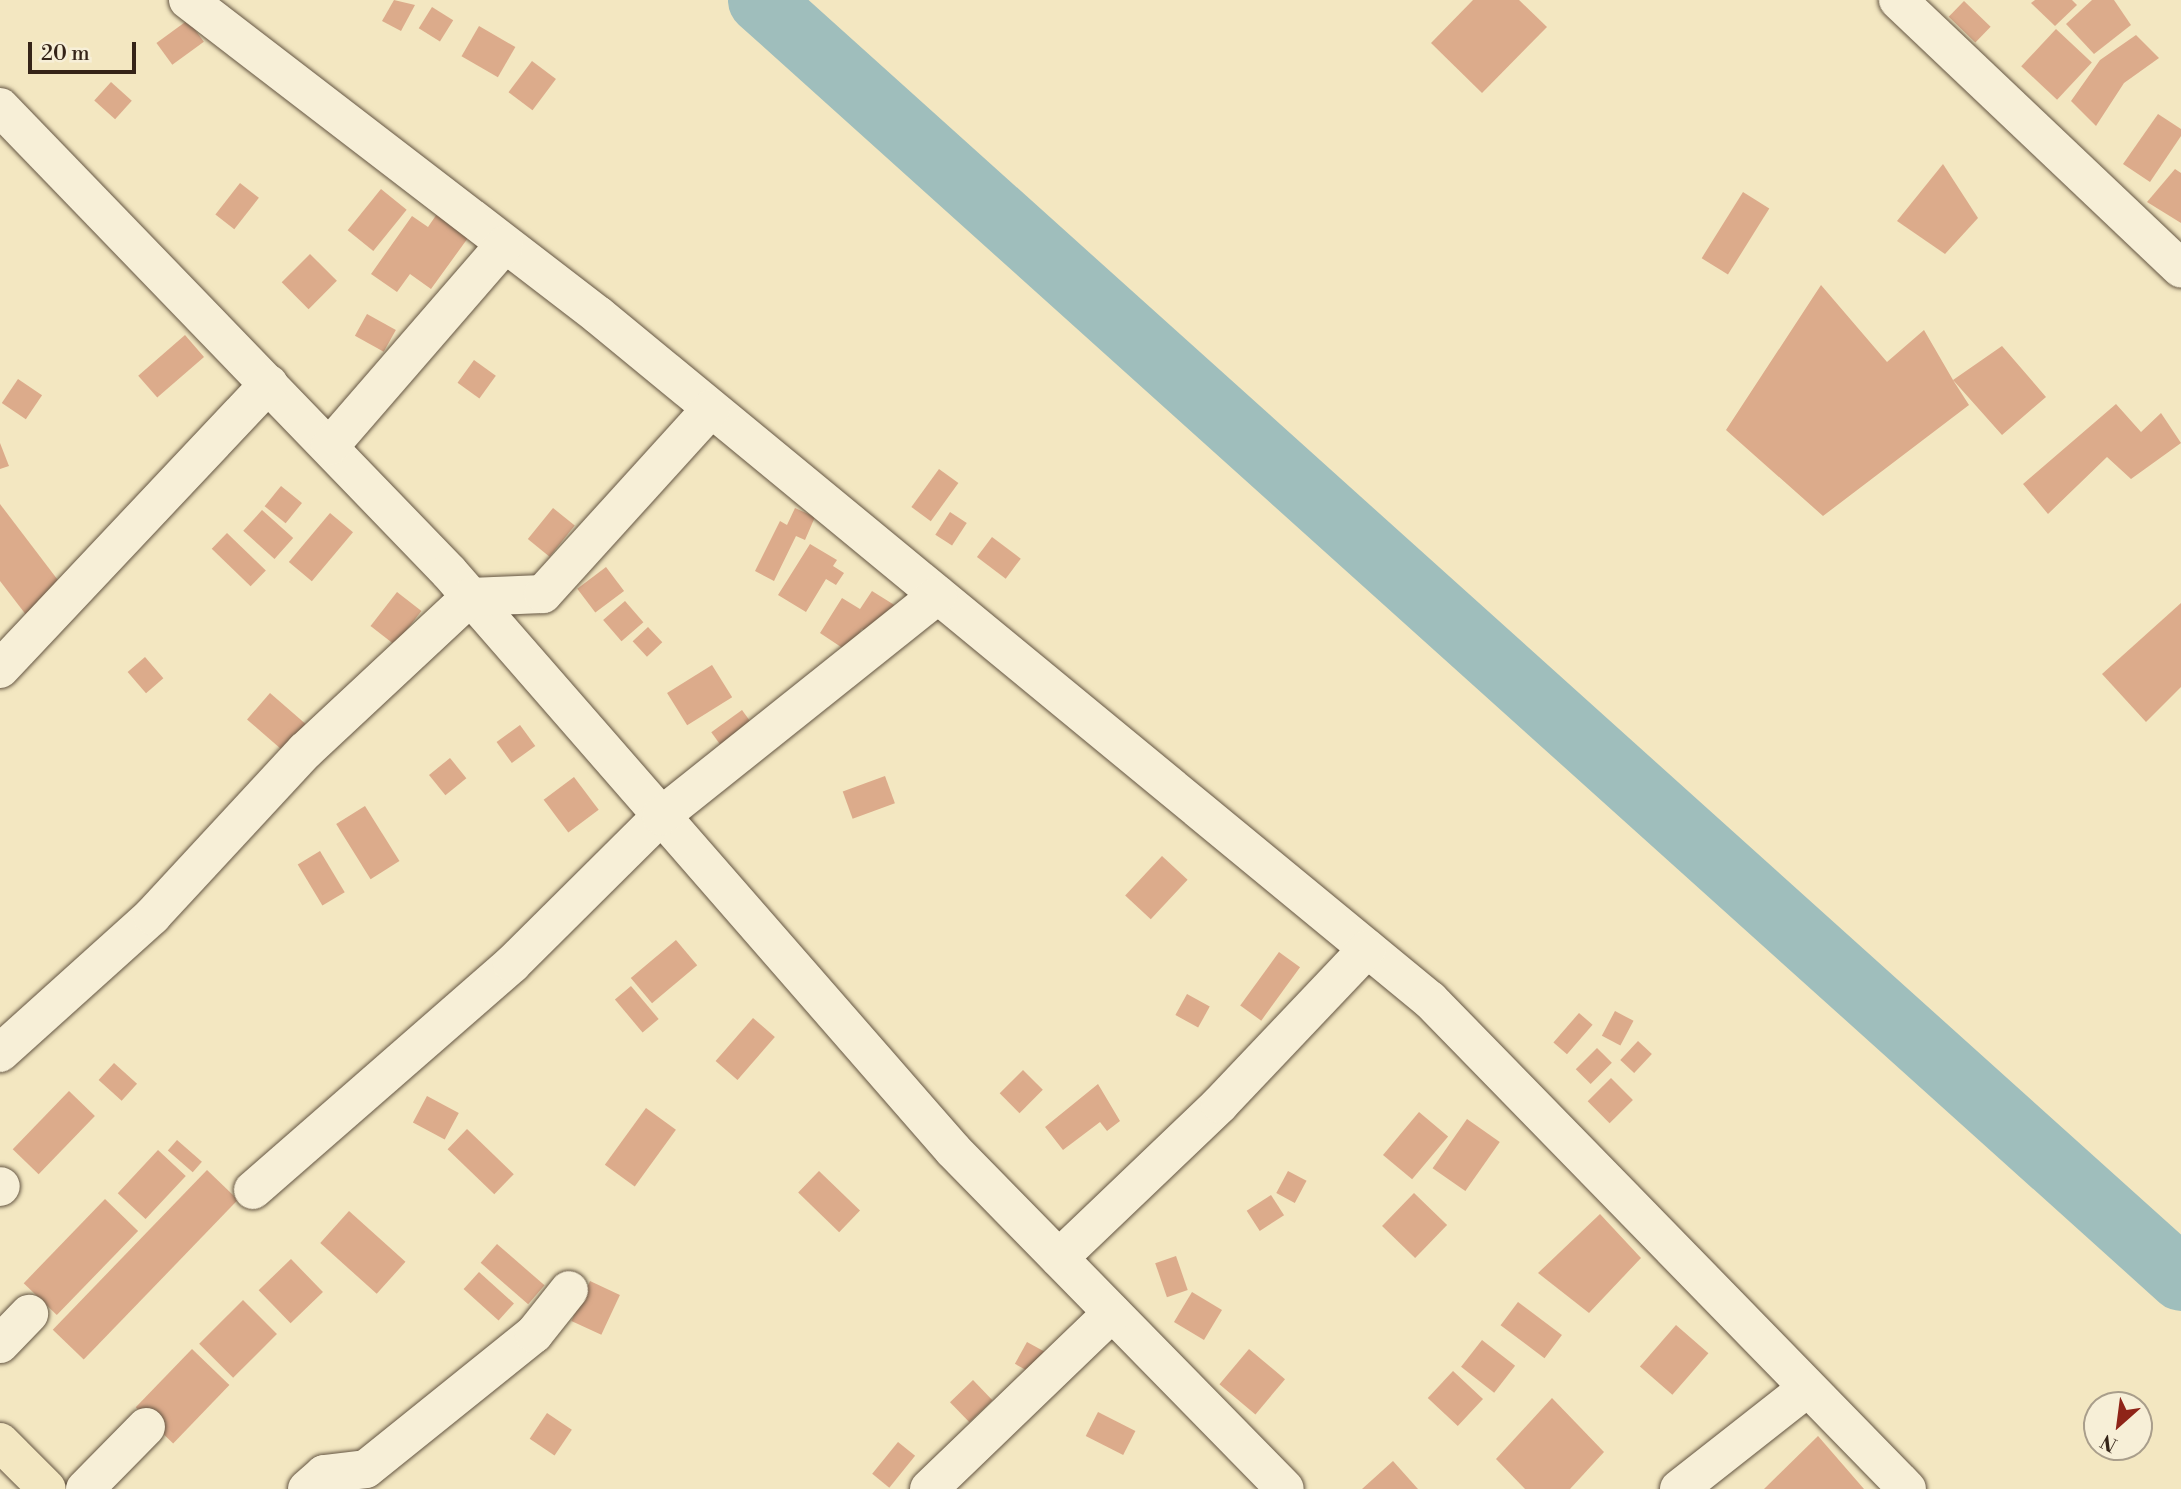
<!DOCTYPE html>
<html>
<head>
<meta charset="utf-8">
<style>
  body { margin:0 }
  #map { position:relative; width:2181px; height:1489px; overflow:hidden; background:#f3e7c1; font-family:"Libre Bodoni",serif }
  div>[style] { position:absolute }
  .river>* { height:65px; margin:-32.5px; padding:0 32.5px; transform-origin:32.5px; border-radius:32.5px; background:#9fbebc }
  .building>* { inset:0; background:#dcab8b; transform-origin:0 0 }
  .roads { filter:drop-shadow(0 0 2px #645542) drop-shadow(0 0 2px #645542) }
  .minor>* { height:38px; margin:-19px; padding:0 19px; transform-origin:19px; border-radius:19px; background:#f7efd7 }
  .highway>* { height:38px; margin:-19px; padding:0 19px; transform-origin:19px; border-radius:19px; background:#f3e7c1 }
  span { translate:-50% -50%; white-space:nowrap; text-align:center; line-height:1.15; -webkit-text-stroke:6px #f7efd7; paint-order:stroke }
  .north { position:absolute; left:2083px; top:1391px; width:70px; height:70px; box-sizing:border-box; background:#f7efd7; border:2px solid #a99e8b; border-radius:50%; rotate:208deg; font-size:19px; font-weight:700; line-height:28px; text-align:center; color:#352418 }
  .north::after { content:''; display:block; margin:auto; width:24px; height:32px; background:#8f2418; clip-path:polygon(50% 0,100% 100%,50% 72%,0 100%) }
  .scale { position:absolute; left:28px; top:42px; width:108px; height:32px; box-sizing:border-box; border:4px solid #352418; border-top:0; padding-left:9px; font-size:21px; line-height:24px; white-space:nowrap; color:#352418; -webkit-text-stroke:5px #f7efd7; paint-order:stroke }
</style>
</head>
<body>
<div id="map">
  <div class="river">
    <div style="left:760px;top:0;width:1911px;rotate:41.97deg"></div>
  </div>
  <div class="building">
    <div style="clip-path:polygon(394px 0,415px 5px,401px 31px,382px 21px)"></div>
    <div style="clip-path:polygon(1473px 0,1519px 0,1547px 27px,1482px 93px,1431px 43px)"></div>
    <div style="clip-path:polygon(2035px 0,2072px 0,2077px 5px,2055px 26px,2031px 3px)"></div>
    <div style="clip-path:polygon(2092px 0,2114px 0,2131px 25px,2094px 54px,2066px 24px)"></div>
    <div style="left:1964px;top:1px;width:37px;height:22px;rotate:44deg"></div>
    <div style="left:432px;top:7px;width:25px;height:25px;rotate:32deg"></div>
    <div style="left:188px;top:20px;width:27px;height:39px;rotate:54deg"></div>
    <div style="left:479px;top:26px;width:42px;height:35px;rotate:30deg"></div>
    <div style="left:2056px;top:29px;width:49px;height:51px;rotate:43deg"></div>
    <div style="clip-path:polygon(2136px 35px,2159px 58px,2124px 83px,2096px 126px,2071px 101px,2100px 60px)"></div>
    <div style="left:532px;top:61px;width:30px;height:39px;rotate:37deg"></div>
    <div style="left:111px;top:82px;width:28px;height:25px;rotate:42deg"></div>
    <div style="clip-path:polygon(2158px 114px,2181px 129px,2181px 136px,2150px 182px,2123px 164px)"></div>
    <div style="clip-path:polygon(1943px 164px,1978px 218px,1945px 254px,1897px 221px)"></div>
    <div style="clip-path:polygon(2175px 169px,2181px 173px,2181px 223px,2147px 202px)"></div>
    <div style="left:240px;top:183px;width:24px;height:40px;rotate:38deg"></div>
    <div style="left:381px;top:189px;width:33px;height:53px;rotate:39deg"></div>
    <div style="left:1743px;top:192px;width:31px;height:78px;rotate:32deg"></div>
    <div style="clip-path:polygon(441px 208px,473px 231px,431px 289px,410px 274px,397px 292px,371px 274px,412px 216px,428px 227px)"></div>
    <div style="left:310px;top:254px;width:38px;height:40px;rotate:45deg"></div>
    <div style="clip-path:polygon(1821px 285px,1887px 362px,1924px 330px,1953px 380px,2002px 346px,2046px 397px,2002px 435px,1953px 380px,1969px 405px,1823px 516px,1726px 430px)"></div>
    <div style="left:367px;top:314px;width:33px;height:25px;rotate:29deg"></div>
    <div style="left:185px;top:335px;width:29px;height:62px;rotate:49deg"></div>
    <div style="left:474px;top:360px;width:27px;height:28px;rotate:36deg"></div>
    <div style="left:18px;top:379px;width:29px;height:29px;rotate:34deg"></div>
    <div style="clip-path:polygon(2116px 404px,2141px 432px,2161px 413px,2181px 443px,2131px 479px,2107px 457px,2048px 514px,2023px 484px)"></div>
    <div style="clip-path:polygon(0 443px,9px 466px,0 469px)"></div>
    <div style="left:939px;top:469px;width:24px;height:47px;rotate:36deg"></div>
    <div style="left:281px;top:486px;width:27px;height:26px;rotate:39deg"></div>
    <div style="clip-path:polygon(0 504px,67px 592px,30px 620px,0 581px)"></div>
    <div style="left:553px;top:508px;width:28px;height:40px;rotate:39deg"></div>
    <div style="clip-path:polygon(795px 508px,815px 517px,805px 540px,796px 536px,774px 581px,755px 571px,780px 521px,787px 525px)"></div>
    <div style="left:262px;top:510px;width:42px;height:28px;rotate:42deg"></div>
    <div style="left:950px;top:512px;width:20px;height:27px;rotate:33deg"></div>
    <div style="left:330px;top:513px;width:30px;height:64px;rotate:40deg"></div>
    <div style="left:227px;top:533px;width:54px;height:22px;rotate:44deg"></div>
    <div style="left:992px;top:537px;width:36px;height:25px;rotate:37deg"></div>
    <div style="clip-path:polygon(810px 544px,837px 560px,833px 566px,844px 573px,836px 585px,826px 579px,806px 612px,778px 595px)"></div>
    <div style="left:606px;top:567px;width:30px;height:36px;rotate:53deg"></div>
    <div style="clip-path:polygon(872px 591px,896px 606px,875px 638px,862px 629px,847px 651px,820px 633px,842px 598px,860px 609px)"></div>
    <div style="left:397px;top:592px;width:31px;height:43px;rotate:38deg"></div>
    <div style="left:625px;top:601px;width:28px;height:29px;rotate:49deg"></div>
    <div style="clip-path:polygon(2181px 603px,2181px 687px,2146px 722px,2102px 674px)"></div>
    <div style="left:648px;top:627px;width:21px;height:21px;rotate:47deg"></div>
    <div style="left:145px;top:657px;width:28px;height:23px;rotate:49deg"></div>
    <div style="left:712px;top:665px;width:38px;height:53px;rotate:58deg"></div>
    <div style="left:270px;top:693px;width:53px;height:35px;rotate:41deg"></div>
    <div style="left:742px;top:710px;width:29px;height:38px;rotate:54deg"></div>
    <div style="left:520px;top:725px;width:26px;height:29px;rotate:54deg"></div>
    <div style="left:450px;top:758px;width:26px;height:27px;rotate:51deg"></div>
    <div style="left:885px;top:776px;width:29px;height:45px;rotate:70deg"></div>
    <div style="left:574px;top:777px;width:41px;height:38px;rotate:53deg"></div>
    <div style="left:365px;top:806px;width:65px;height:34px;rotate:58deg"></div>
    <div style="left:320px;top:851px;width:48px;height:26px;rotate:59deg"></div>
    <div style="left:1162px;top:856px;width:35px;height:54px;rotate:43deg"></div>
    <div style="left:676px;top:940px;width:33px;height:59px;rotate:50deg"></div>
    <div style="left:1279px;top:952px;width:26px;height:66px;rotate:36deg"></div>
    <div style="left:631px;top:986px;width:43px;height:21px;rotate:50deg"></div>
    <div style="left:1187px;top:994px;width:26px;height:24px;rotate:29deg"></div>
    <div style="left:1615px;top:1011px;width:21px;height:28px;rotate:28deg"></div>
    <div style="left:1579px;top:1013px;width:18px;height:39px;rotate:41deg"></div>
    <div style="left:753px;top:1018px;width:29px;height:57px;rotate:41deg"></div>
    <div style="left:1638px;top:1041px;width:19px;height:26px;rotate:43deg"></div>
    <div style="left:1597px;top:1048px;width:21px;height:30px;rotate:45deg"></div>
    <div style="left:114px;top:1063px;width:31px;height:23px;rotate:42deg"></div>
    <div style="left:1023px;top:1070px;width:28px;height:33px;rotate:45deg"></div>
    <div style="left:1611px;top:1078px;width:31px;height:33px;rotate:45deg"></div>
    <div style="clip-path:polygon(1098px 1084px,1120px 1121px,1107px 1131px,1100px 1122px,1063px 1150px,1045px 1127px)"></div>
    <div style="left:69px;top:1091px;width:36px;height:81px;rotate:44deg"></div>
    <div style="left:427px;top:1096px;width:36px;height:30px;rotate:28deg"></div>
    <div style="left:646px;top:1108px;width:37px;height:70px;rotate:36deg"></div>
    <div style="left:1419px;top:1112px;width:38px;height:56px;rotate:40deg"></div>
    <div style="left:1467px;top:1119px;width:40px;height:60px;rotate:35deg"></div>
    <div style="left:467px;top:1129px;width:65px;height:28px;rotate:44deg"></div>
    <div style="left:177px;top:1140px;width:33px;height:14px;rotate:41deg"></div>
    <div style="left:158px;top:1150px;width:38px;height:59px;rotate:43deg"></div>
    <div style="left:207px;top:1170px;width:43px;height:222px;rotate:44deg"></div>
    <div style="left:819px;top:1171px;width:57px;height:30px;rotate:44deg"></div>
    <div style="left:1288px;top:1171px;width:21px;height:25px;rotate:28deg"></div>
    <div style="left:1414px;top:1193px;width:46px;height:46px;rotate:44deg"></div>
    <div style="left:1271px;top:1195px;width:24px;height:29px;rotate:57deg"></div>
    <div style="left:105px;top:1199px;width:46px;height:117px;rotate:44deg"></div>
    <div style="left:349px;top:1211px;width:76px;height:43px;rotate:42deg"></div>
    <div style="clip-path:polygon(1600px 1214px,1641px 1258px,1589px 1313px,1538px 1273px)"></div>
    <div style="left:497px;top:1244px;width:63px;height:25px;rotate:41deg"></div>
    <div style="left:1176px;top:1256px;width:36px;height:22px;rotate:71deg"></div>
    <div style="left:291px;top:1259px;width:46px;height:45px;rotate:46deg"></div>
    <div style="left:479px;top:1272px;width:47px;height:23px;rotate:42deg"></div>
    <div style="left:590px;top:1281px;width:33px;height:44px;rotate:25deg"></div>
    <div style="left:1192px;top:1292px;width:35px;height:35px;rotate:31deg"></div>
    <div style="left:243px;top:1300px;width:48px;height:62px;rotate:45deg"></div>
    <div style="left:1518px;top:1302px;width:55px;height:29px;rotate:37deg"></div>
    <div style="left:1676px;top:1325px;width:43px;height:55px;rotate:41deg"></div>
    <div style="left:1482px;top:1340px;width:42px;height:34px;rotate:38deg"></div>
    <div style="left:1027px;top:1342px;width:25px;height:25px;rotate:29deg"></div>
    <div style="left:192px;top:1349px;width:52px;height:81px;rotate:44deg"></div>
    <div style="left:1249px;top:1349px;width:47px;height:46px;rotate:40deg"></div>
    <div style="left:1453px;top:1371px;width:41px;height:37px;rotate:43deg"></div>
    <div style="left:973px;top:1380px;width:28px;height:32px;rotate:46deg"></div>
    <div style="clip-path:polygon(1552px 1398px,1604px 1452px,1570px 1489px,1525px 1489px,1496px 1459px)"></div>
    <div style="left:1098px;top:1412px;width:42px;height:27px;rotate:27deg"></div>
    <div style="left:547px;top:1413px;width:30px;height:31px;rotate:34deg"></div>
    <div style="clip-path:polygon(1818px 1436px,1864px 1489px,1764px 1489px)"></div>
    <div style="left:898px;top:1442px;width:22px;height:41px;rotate:39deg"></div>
    <div style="clip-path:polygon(1393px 1461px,1418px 1489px,1362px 1489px)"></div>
  </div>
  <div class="roads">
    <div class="minor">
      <div style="left:188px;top:0;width:517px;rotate:37.53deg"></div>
      <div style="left:598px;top:315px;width:1078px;rotate:39.47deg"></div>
      <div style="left:1430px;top:1000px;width:683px;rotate:45.71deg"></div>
      <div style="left:1898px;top:0;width:390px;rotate:43.5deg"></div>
      <div style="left:0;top:107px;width:646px;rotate:46deg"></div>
      <div style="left:449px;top:572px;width:767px;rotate:48.91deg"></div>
      <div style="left:953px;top:1150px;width:474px;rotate:45.6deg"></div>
      <div style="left:330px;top:446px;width:266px;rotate:-49.1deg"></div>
      <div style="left:0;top:669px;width:392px;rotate:-46.7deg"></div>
      <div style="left:0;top:1053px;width:205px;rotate:-42deg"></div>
      <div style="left:152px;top:916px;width:225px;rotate:-47.2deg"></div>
      <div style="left:305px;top:751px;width:226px;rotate:-43deg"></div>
      <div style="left:470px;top:597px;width:73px;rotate:-2.4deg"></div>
      <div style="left:543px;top:594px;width:250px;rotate:-47.8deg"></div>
      <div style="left:0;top:1187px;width:1px;rotate:-45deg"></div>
      <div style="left:253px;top:1190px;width:344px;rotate:-41.1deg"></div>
      <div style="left:512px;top:964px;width:210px;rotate:-44.8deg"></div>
      <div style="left:661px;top:816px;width:354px;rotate:-38.6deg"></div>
      <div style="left:1059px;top:1258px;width:223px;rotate:-43.7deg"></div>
      <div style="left:1220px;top:1104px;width:214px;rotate:-46.5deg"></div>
      <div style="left:0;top:1344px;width:42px;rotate:-46deg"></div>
      <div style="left:85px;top:1489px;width:87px;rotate:-45.5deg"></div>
      <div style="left:307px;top:1489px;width:23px;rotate:-41deg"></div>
      <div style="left:324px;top:1474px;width:42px;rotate:-6.8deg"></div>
      <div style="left:366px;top:1469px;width:216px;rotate:-38.8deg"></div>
      <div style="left:534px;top:1334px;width:56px;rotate:-51.5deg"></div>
      <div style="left:929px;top:1489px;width:254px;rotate:-43.9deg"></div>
      <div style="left:1679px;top:1489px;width:162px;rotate:-38.2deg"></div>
    </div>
    <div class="highway">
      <div style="left:0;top:1442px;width:66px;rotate:45deg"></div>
    </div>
  </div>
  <div class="north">N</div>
  <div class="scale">20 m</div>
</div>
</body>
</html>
